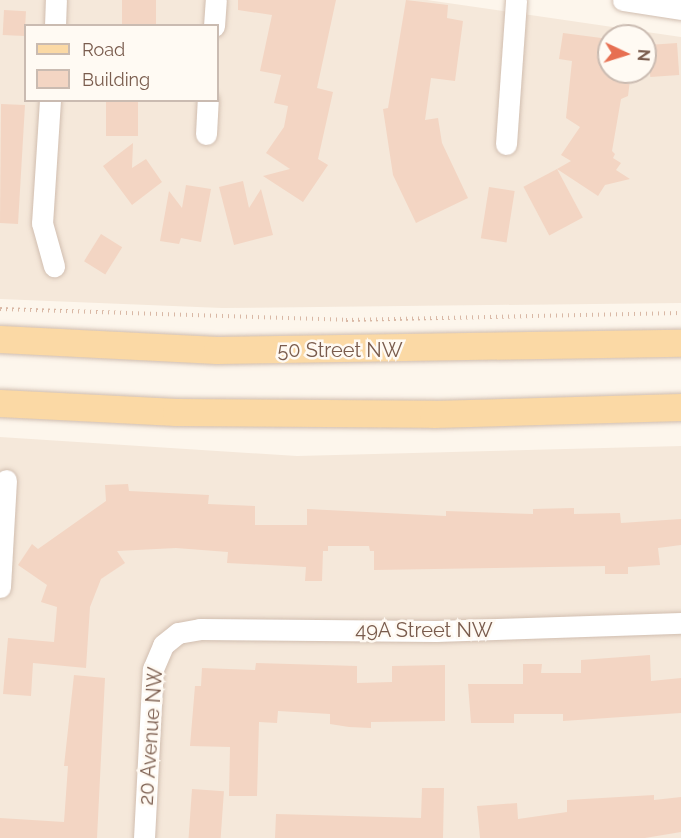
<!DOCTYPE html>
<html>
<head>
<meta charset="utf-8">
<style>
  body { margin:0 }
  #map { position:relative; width:681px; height:838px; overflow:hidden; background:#fdf6ec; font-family:Raleway,sans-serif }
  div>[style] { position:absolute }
  .residential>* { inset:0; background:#f5e8da }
  .building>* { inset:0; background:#f3d5c3; transform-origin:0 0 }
  .path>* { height:4px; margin-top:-2px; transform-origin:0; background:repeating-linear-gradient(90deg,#d9b8a5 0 1.5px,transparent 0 6px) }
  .roads { filter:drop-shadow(0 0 2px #d1beb0) drop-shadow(0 0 2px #d1beb0) }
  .minor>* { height:21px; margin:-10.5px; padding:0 10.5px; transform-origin:10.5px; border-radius:10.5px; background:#fff }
  .major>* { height:27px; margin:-13.5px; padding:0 13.5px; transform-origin:13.5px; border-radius:13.5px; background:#fbd9a5 }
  span { translate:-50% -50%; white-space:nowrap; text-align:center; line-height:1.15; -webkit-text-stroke:5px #fffaf3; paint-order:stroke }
  .street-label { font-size:20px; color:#7a5c4d }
  .legend { position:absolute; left:24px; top:24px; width:195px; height:78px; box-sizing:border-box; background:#fffaf3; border:2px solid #cabbb1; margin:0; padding:8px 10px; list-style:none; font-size:18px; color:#7a5c4d }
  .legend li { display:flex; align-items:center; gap:12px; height:30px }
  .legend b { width:30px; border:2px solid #cabbb1 }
  .north { position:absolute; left:597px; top:24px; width:60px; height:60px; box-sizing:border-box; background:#fffaf3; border:2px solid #cabbb1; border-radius:50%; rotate:94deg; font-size:16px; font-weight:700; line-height:24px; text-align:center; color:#7a5c4d }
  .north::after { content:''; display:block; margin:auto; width:21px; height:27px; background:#e76f51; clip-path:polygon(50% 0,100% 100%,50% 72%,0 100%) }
</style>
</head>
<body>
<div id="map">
  <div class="residential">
    <div style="clip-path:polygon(evenodd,0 0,427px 0,681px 37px,681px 303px,222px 308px,0 299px,0 0,26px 26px,218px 26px,218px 100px,26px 100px,26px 26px,0 0,609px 36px,645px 36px,645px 72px,609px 72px,609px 36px)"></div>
    <div style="clip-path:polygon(0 437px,297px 456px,681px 446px,681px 838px,0 838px)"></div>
  </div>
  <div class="building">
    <div style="left:122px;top:0;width:34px;height:26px"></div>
    <div style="clip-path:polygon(238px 0,336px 0,317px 88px,333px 92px,318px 159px,328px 165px,303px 202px,263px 176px,290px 169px,266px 153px,284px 127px,288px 106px,274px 103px,281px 75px,260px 71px,272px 15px,238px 10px)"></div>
    <div style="clip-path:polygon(406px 0,448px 5px,447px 18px,463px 21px,455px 81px,431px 78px,425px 120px,438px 118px,442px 143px,468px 198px,416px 223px,393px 175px,383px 109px,388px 108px)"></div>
    <div style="left:4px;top:10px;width:22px;height:25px;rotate:3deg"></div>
    <div style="clip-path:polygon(563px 33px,609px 39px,609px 76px,630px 80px,628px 96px,621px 99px,612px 151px,615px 154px,613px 158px,621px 163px,616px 170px,630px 179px,605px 185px,598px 196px,557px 169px,571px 161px,561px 155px,580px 127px,566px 118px,572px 61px,559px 59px)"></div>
    <div style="left:677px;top:43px;width:32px;height:29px;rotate:86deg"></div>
    <div style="left:106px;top:100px;width:32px;height:36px"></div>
    <div style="clip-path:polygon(1px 104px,25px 105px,18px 224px,0 223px)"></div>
    <div style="clip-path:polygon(133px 143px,132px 168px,146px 159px,162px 182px,132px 205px,103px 166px)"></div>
    <div style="left:557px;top:169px;width:55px;height:38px;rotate:62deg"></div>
    <div style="clip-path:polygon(243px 181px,249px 208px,261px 189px,273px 235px,234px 245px,219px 187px)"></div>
    <div style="clip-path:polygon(186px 185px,211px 189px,201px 242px,181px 238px,179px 244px,160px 241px,169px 191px,182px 208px)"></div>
    <div style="left:489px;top:187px;width:26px;height:52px;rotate:9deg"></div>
    <div style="left:101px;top:234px;width:25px;height:32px;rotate:32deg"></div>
    <div style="clip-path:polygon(128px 484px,129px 491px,209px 495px,208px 504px,255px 506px,255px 525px,307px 525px,307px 509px,446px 516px,446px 511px,533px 514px,533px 509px,574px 508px,574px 514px,620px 513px,621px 523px,681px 519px,681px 545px,658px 548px,660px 565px,628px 567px,628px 574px,605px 574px,605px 566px,374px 570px,374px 551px,370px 551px,369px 546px,328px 546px,328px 551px,323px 551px,322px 581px,305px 581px,306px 567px,227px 563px,228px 552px,176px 548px,117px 551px,125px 563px,101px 579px,90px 607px,86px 668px,33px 663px,31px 696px,3px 694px,8px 638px,54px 642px,57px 607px,41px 602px,47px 585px,18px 565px,32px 544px,38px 549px,106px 501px,105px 485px)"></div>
    <div style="clip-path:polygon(650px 655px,651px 681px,681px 678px,681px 713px,563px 721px,563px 714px,514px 714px,514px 723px,471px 723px,468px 684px,523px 684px,523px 664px,542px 664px,541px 673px,581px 673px,581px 660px)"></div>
    <div style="clip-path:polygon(256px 663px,357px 666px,357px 683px,392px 682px,392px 666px,445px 665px,445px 721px,371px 722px,371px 728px,349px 727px,330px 724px,330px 714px,278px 711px,277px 723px,259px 722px,257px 796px,229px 796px,230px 747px,190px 746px,195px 686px,201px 686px,202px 668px,255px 670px)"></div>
    <div style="clip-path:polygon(74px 675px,105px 678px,97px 838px,0 838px,0 818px,64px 822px,68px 766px,64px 766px)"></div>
    <div style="clip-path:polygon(422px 788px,444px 788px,443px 838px,275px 838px,276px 814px,421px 818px)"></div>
    <div style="left:192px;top:789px;width:32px;height:49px;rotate:4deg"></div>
    <div style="clip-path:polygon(654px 795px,654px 800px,681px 797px,681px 832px,645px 838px,480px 838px,477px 806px,517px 803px,518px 819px,567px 812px,567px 800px)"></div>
  </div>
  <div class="path">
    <div style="left:0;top:309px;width:346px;rotate:1.8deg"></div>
    <div style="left:346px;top:320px;width:335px;rotate:-1.2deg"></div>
  </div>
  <div class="roads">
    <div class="minor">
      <div style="left:623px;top:0;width:59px;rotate:8.8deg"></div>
      <div style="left:55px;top:26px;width:26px;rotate:-88deg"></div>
      <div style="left:214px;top:26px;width:26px;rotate:-86deg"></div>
      <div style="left:50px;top:100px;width:123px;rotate:93.7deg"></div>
      <div style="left:42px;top:223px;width:45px;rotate:74.4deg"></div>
      <div style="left:206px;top:134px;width:34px;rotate:-87deg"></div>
      <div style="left:506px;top:144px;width:144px;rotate:-86deg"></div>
      <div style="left:0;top:587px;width:107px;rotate:-86.8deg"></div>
      <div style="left:144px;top:838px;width:169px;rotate:-87deg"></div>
      <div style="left:153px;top:669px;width:26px;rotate:-67deg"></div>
      <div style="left:163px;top:645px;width:19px;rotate:-39deg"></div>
      <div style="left:178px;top:633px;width:22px;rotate:-10deg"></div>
      <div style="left:200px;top:629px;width:236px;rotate:0.5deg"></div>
      <div style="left:436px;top:631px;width:245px;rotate:-1.9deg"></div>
    </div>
    <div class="major">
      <div style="left:0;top:339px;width:217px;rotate:2.9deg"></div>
      <div style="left:217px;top:350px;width:464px;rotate:-0.9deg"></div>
      <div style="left:0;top:403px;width:176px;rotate:2.9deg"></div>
      <div style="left:176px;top:412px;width:257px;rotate:0.4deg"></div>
      <div style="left:433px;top:414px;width:248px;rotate:-1.6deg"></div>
    </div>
  </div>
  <div class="street-label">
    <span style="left:340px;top:350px">50 Street NW</span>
    <span style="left:424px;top:630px">49A Street NW</span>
    <span style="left:151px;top:736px;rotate:-86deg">20 Avenue NW</span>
  </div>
  <ul class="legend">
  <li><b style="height:8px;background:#fbd9a5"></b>Road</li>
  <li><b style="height:16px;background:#f3d5c3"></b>Building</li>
  </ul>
  <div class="north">N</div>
</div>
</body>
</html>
